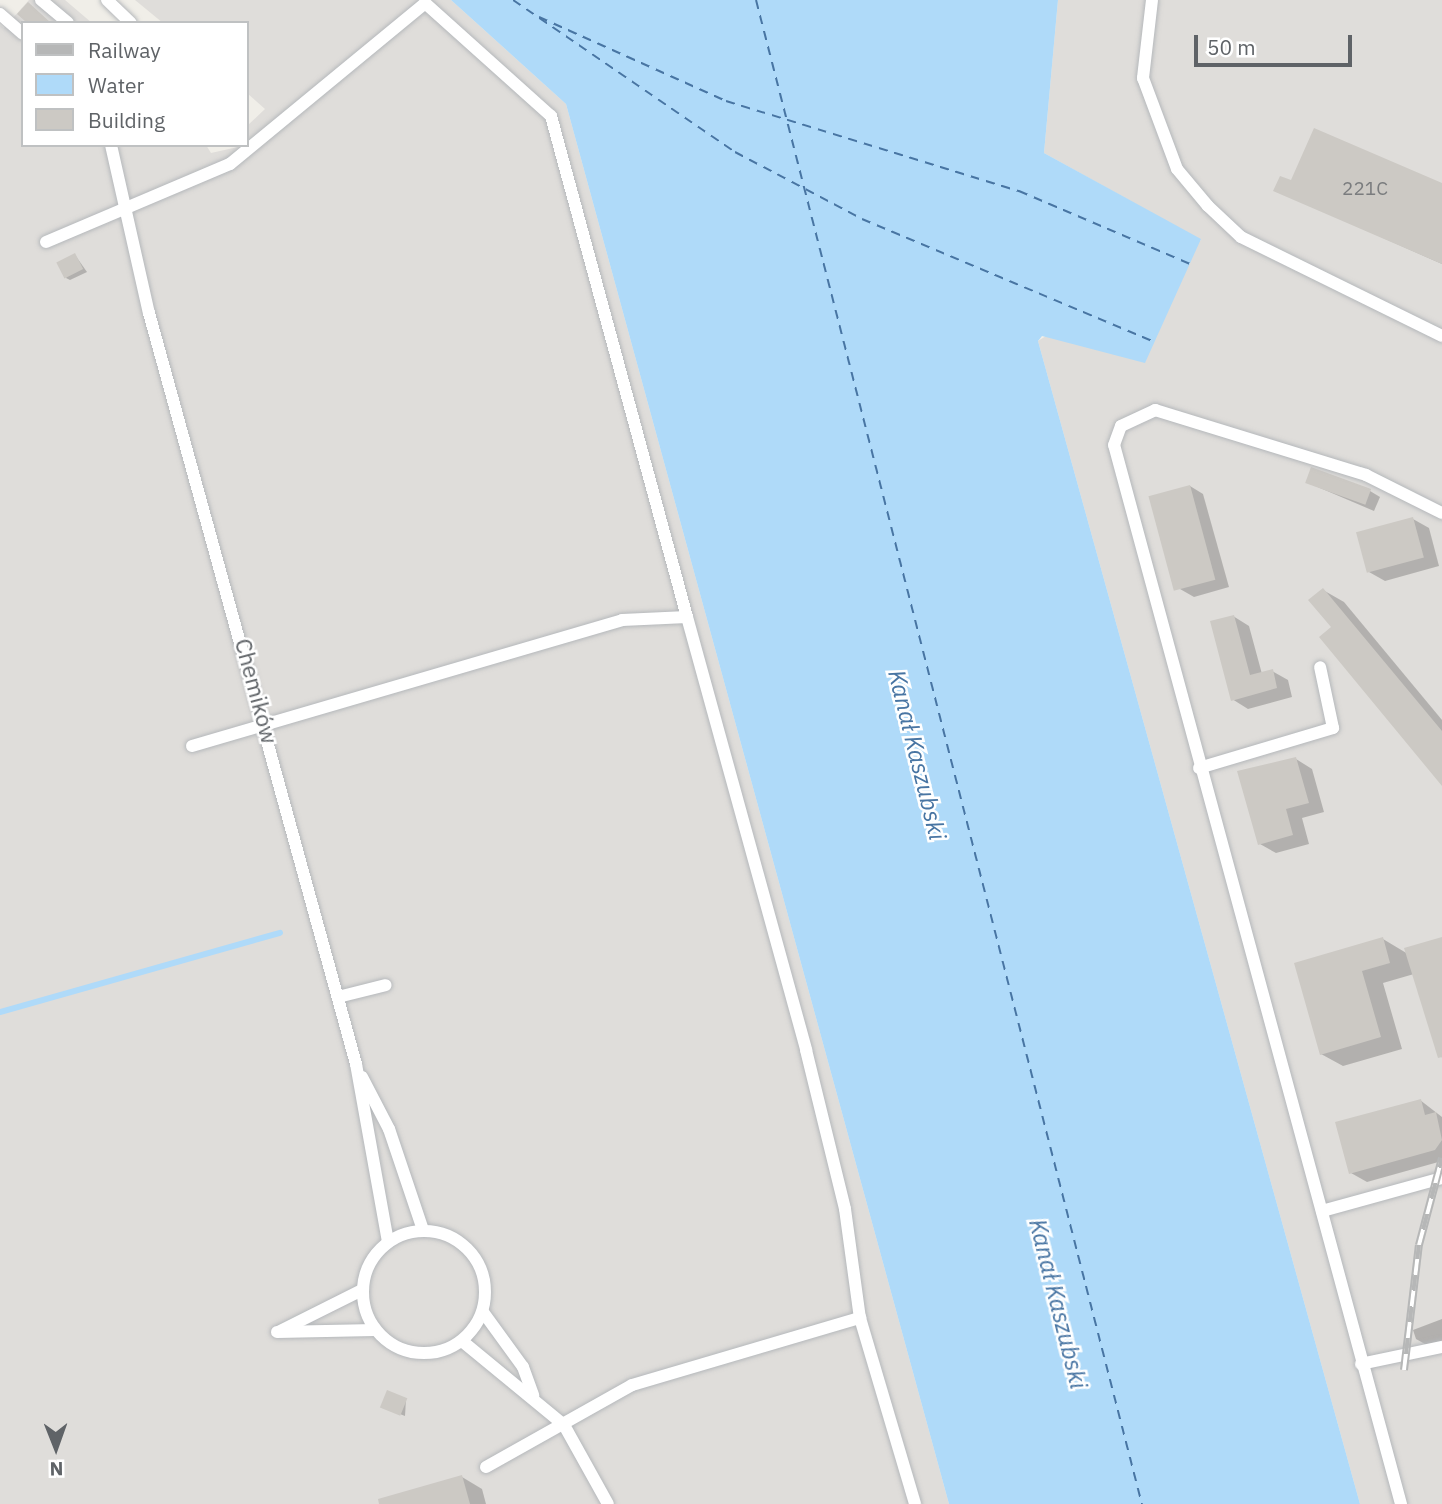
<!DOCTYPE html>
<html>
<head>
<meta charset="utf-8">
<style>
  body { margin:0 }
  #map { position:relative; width:1442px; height:1504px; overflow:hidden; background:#f0eee8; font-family:"IBM Plex Sans",sans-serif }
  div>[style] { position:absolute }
  .industrial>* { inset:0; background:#dfddda }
  .water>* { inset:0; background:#afdaf9 }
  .shadow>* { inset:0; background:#0003 }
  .stream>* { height:6px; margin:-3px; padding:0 3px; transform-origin:3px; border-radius:3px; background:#afdaf9 }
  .ferry>* { height:2px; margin-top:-1px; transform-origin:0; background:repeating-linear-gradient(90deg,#4875a3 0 9px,transparent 0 16px) }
  .building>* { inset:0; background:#ccc9c4; transform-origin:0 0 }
  .roads { filter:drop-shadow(0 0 2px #b5b8bb) drop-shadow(0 0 2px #b5b8bb) }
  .lane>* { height:12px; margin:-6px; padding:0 6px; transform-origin:6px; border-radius:6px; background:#fff }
  .lane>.ring { margin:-6px; padding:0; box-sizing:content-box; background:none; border:12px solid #fff; border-radius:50% }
  .rail>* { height:8px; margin-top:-4px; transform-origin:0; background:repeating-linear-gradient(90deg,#fff 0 16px,#b6b7b7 0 32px); box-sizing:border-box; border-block:2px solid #b6b7b7 }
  span { translate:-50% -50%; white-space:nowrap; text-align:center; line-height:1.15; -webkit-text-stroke:5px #fff; paint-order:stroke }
  .number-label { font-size:19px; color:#7a7c7e }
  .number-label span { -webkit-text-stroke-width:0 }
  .street-label { font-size:23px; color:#5f6367 }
  .water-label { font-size:24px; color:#4875a3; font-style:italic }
  .legend { position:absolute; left:21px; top:21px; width:228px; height:126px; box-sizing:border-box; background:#fff; border:2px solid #bfc1c2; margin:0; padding:9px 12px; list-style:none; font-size:21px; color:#5f6367 }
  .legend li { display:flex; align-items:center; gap:14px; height:35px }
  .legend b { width:35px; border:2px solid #bfc1c2 }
  .north { position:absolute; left:21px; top:1413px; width:70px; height:70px; -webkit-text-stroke:5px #fff; paint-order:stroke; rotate:179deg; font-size:19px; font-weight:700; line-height:28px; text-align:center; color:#5f6367 }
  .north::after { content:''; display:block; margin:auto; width:24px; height:32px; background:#5f6367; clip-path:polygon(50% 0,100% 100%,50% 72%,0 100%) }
  .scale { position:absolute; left:1194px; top:35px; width:158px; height:32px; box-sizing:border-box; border:4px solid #5f6367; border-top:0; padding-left:9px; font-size:21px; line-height:24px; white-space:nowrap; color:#5f6367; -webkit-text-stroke:5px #fff; paint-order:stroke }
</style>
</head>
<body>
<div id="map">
  <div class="industrial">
    <div style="clip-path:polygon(29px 0,65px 0,92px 23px,23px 23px,23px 145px,206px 145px,211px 153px,247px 145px,247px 126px,265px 109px,247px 93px,247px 23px,163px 23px,135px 0,451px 0,566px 104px,949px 1504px,0 1504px,0 25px,4px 28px)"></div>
    <div style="clip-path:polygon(1058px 0,1442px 0,1442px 1504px,1360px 1504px,1038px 341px,1201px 240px,1044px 153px)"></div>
  </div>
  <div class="water">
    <div style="clip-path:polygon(451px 0,1058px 0,1044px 153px,1201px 239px,1145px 363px,1042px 336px,1038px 341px,1360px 1504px,949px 1504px,566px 104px)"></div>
  </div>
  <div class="shadow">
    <div style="clip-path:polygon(1292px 182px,1442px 185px,1442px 264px,1275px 190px)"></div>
    <div style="clip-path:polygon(75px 255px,87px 272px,70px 280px,66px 278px)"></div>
    <div style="clip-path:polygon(1306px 482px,1370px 491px,1380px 497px,1374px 511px)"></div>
    <div style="clip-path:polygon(1190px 486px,1203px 494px,1229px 587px,1194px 597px,1180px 589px)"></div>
    <div style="clip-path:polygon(1413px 519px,1429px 528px,1439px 566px,1385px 581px,1369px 572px)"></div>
    <div style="clip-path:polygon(1323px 590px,1344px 602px,1442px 720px,1442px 779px,1333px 628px)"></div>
    <div style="clip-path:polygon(1233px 616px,1249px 626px,1262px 674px,1272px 671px,1288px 680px,1292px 697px,1248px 709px,1232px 699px)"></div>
    <div style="clip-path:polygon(1296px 759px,1312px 769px,1324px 812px,1302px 818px,1309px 844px,1276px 853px,1260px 844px)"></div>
    <div style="clip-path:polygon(1383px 939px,1408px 954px,1442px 939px,1442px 1058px,1414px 974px,1383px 983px,1402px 1049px,1343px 1066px,1321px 1054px,1297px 965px)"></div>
    <div style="clip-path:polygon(1420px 1100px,1442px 1117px,1442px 1161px,1367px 1182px,1351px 1173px)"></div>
    <div style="clip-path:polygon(1442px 1319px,1442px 1345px,1432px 1348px,1416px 1339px,1413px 1330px)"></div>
    <div style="clip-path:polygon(406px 1399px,405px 1416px,387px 1409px)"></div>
    <div style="clip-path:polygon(462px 1477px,482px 1489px,486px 1504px,385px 1504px)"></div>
  </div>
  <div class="stream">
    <div style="left:0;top:1012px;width:291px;rotate:-15.8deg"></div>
  </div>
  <div class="ferry">
    <div style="left:513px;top:0;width:269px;rotate:34.4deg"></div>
    <div style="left:735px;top:152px;width:144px;rotate:27.8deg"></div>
    <div style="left:862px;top:219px;width:318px;rotate:22.8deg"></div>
    <div style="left:756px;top:0;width:1553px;rotate:75.61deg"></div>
    <div style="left:539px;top:17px;width:205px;rotate:24.2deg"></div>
    <div style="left:726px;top:101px;width:307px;rotate:17.1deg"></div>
    <div style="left:1019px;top:191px;width:186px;rotate:23.1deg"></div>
  </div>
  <div class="building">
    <div style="clip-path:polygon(28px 2px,51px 23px,27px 23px,17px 14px)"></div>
    <div style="clip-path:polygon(1314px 128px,1442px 183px,1442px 264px,1273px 191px,1280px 176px,1291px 180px)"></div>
    <div style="left:75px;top:253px;width:18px;height:21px;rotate:63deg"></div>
    <div style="left:1311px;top:467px;width:64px;height:17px;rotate:20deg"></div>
    <div style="left:1190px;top:485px;width:98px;height:43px;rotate:75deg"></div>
    <div style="left:1413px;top:517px;width:42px;height:59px;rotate:75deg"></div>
    <div style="clip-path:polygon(1323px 588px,1442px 731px,1442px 786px,1319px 637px,1331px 627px,1308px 600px)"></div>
    <div style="clip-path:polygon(1234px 615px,1250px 675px,1273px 669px,1277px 688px,1231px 701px,1210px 621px)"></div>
    <div style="clip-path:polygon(1296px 757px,1309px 803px,1286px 809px,1293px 835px,1258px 845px,1237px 771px)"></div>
    <div style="clip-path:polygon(1383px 937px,1390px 963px,1362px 971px,1381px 1037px,1320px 1055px,1294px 963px)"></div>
    <div style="clip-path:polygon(1442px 937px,1442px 1057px,1438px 1058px,1404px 948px)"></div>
    <div style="clip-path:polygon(1421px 1099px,1425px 1115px,1436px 1112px,1442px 1140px,1435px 1150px,1349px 1174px,1335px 1122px)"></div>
    <div style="left:387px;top:1390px;width:22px;height:19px;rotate:22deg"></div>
    <div style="clip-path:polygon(462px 1475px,470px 1504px,379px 1504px,378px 1499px)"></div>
  </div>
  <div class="roads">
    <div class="lane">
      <div style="left:41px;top:0;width:35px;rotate:40deg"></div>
      <div style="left:107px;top:0;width:33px;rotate:44deg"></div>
      <div style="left:1152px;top:0;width:79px;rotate:96.6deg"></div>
      <div style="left:1143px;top:78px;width:97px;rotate:69.5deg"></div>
      <div style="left:1177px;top:169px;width:48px;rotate:50deg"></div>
      <div style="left:1208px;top:206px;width:45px;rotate:43.2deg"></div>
      <div style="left:1241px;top:237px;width:224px;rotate:26.2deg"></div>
      <div style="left:0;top:14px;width:30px;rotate:41deg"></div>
      <div style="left:111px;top:145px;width:172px;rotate:77.3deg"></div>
      <div style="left:149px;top:313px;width:779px;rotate:74.59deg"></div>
      <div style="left:356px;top:1064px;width:180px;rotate:79.8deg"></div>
      <div style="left:46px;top:242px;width:200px;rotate:-23deg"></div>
      <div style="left:230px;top:164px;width:253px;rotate:-39.5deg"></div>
      <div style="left:425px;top:3px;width:169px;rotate:41.9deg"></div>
      <div style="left:551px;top:116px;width:519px;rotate:74.81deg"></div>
      <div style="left:192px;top:746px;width:448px;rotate:-16.3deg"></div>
      <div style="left:622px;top:620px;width:65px;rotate:-2.6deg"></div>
      <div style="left:687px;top:617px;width:449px;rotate:74.6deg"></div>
      <div style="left:806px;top:1050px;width:164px;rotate:76.2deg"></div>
      <div style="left:845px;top:1209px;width:110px;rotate:82.2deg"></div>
      <div style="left:860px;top:1318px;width:194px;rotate:73.5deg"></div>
      <div style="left:1199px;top:768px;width:140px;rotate:-16.6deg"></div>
      <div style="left:1333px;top:728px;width:62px;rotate:-102deg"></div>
      <div style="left:338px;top:997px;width:49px;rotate:-14deg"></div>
      <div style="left:362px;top:1077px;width:59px;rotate:62.6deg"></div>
      <div style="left:389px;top:1129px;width:107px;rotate:71.4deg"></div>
      <div style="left:1322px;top:1211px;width:124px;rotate:-15.4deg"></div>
      <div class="ring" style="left:363px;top:1231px;width:110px;height:110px"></div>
      <div style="left:483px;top:1312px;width:68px;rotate:54deg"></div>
      <div style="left:523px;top:1367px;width:30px;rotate:70deg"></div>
      <div style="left:280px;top:1331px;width:92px;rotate:-26.6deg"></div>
      <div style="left:277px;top:1332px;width:98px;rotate:-1.2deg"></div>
      <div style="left:462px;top:1341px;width:132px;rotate:39.5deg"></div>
      <div style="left:564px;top:1425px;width:90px;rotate:60.9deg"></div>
      <div style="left:1361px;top:1364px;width:83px;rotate:-11.9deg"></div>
      <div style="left:486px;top:1467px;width:167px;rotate:-29.3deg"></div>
      <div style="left:632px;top:1385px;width:238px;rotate:-16.4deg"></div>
      <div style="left:1401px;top:1504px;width:1097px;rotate:-105.16deg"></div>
      <div style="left:1114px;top:445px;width:20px;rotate:-70deg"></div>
      <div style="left:1121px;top:426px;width:38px;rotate:-25deg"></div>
      <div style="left:1155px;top:410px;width:221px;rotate:17.1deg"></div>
      <div style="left:1366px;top:475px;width:85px;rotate:26.6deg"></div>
    </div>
  </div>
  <div class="rail">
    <div style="left:1404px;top:1370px;width:126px;rotate:-83.2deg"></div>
    <div style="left:1419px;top:1245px;width:90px;rotate:-75.2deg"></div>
  </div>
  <div class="number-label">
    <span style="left:1365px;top:189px">221C</span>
  </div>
  <div class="street-label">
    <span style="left:257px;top:691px;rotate:75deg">Chemików</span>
  </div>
  <div class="water-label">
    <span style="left:917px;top:755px;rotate:76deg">Kanał Kaszubski</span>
    <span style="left:1058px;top:1304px;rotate:76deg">Kanał Kaszubski</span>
  </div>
  <ul class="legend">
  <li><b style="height:9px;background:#b6b7b7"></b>Railway</li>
  <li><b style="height:19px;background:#afdaf9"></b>Water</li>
  <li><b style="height:19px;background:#ccc9c4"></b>Building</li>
  </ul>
  <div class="north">N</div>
  <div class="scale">50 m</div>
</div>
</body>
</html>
